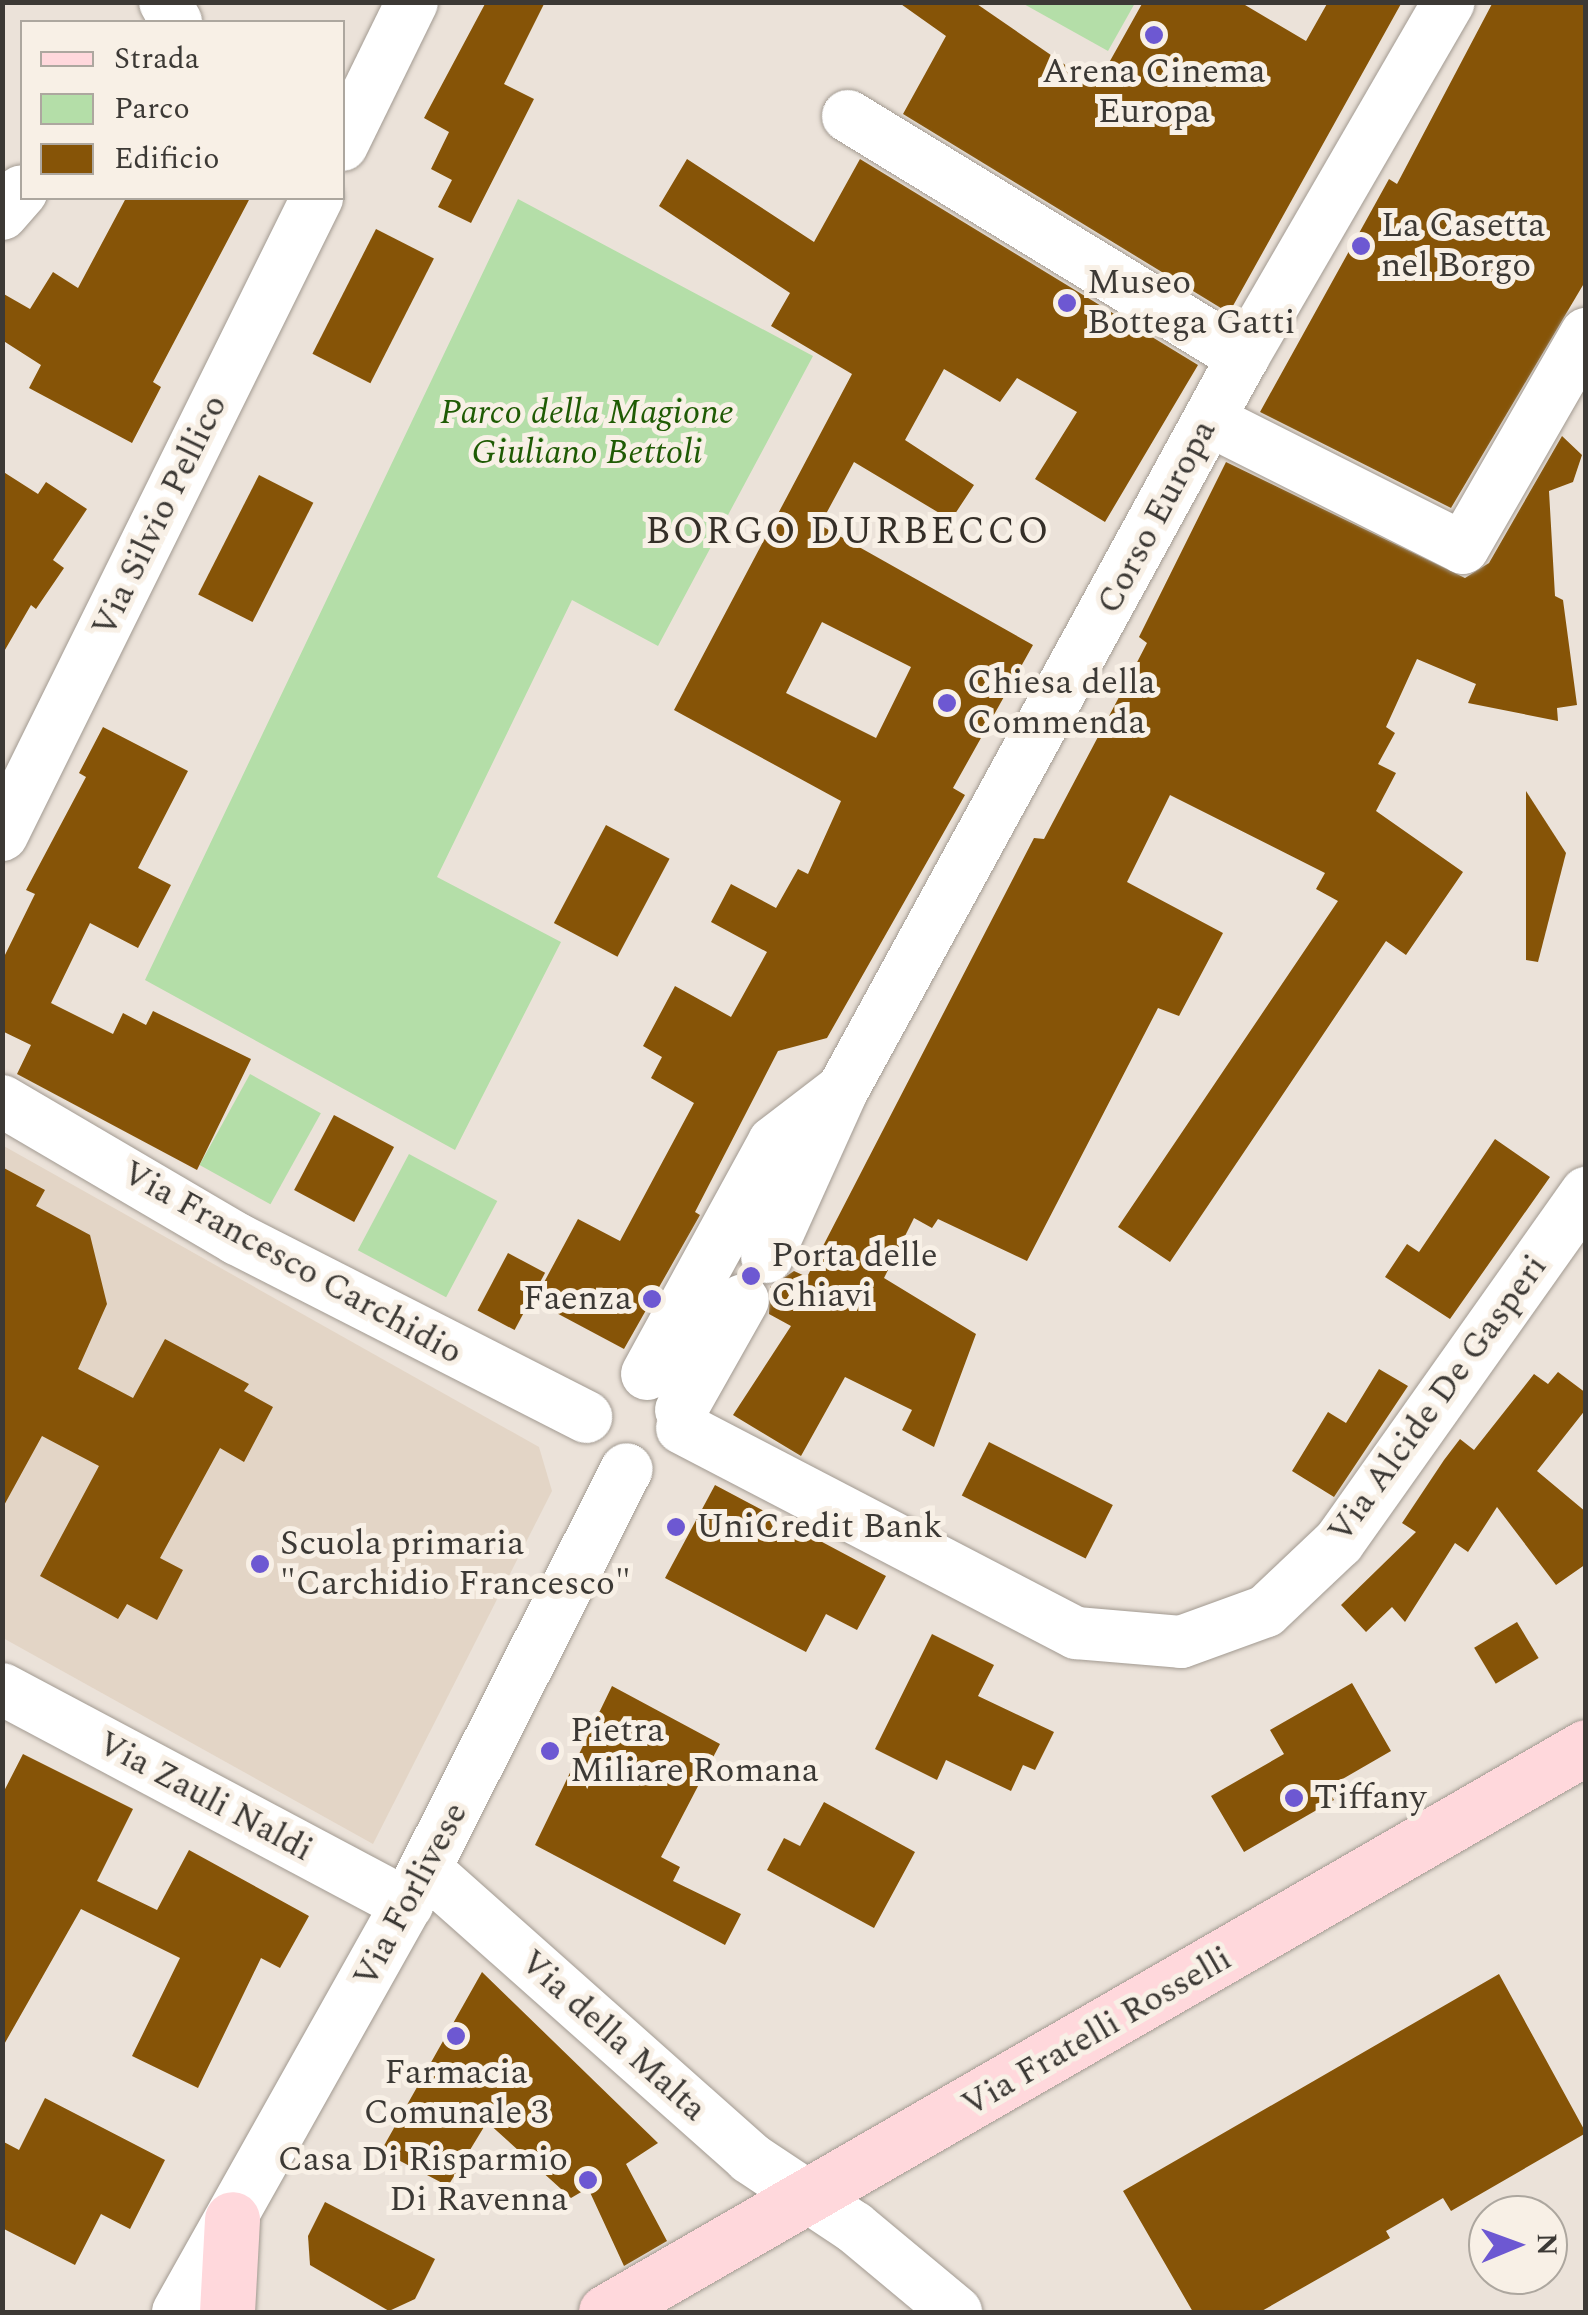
<!DOCTYPE html>
<html>
<head>
<meta charset="utf-8">
<style>
  body { margin:0 }
  #map { position:relative; width:1588px; height:2315px; overflow:hidden; background:#ebe2d9; font-family:Spectral,serif }
  div>[style] { position:absolute }
  .built>* { inset:0; background:#e3d5c6 }
  .green>* { inset:0; background:#b4dea8; transform-origin:0 0 }
  .building>* { inset:0; background:#865407; transform-origin:0 0 }
  .roads { filter:drop-shadow(0 0 2px #a29a91) drop-shadow(0 0 2px #a29a91) }
  .minor>* { height:52px; margin:-26px; padding:0 26px; transform-origin:26px; border-radius:26px; background:#fff }
  .major>* { height:55px; margin:-27.5px; padding:0 27.5px; transform-origin:27.5px; border-radius:27.5px; background:#ffd8dc }
  .dots>* { width:28px; height:28px; translate:-50% -50%; box-sizing:border-box; border:5px solid #f8f0e6; border-radius:50% }
  span { translate:-50% -50%; white-space:nowrap; text-align:center; line-height:1.15; -webkit-text-stroke:10px #f8f0e6; paint-order:stroke }
  .poi-label { font-size:35px; color:#3c3935 }
  .left { translate:0 -50%; text-align:left }
  .right { translate:-100% -50%; text-align:right }
  .park-label { font-size:35px; color:#1f5b04; font-style:italic }
  .street-label { font-size:35px; color:#3c3935 }
  .neighbourhood-label { font-size:38px; color:#352f28; letter-spacing:2.5px }
  .frame { position:absolute; inset:0; border:5px solid #3c3935; pointer-events:none }
  .legend { position:absolute; left:20px; top:20px; width:325px; height:180px; box-sizing:border-box; background:#f8f0e6; border:2px solid #ada79f; margin:0; padding:12px 18px; list-style:none; font-size:30px; color:#3c3935 }
  .legend li { display:flex; align-items:center; gap:20px; height:50px }
  .legend b { width:50px; border:2px solid #ada79f }
  .north { position:absolute; left:1468px; top:2195px; width:100px; height:100px; box-sizing:border-box; background:#f8f0e6; border:2px solid #ada79f; border-radius:50%; rotate:89deg; font-size:28px; font-weight:700; line-height:40px; text-align:center; color:#3c3935 }
  .north::after { content:''; display:block; margin:auto; width:35px; height:45px; background:#6d58d2; clip-path:polygon(50% 0,100% 100%,50% 72%,0 100%) }
</style>
</head>
<body>
<div id="map">
  <div class="built">
    <div style="clip-path:polygon(2px 1145px,539px 1447px,552px 1491px,373px 1844px,3px 1638px)"></div>
  </div>
  <div class="green">
    <div style="clip-path:polygon(1022px 3px,1135px 3px,1108px 51px)"></div>
    <div style="clip-path:polygon(518px 199px,813px 356px,658px 646px,572px 600px,437px 877px,561px 942px,455px 1150px,145px 980px)"></div>
    <div style="left:250px;top:1074px;width:81px;height:104px;rotate:29deg"></div>
    <div style="left:409px;top:1154px;width:100px;height:109px;rotate:28deg"></div>
  </div>
  <div class="building">
    <div style="clip-path:polygon(486px 2px,545px 2px,504px 84px,534px 99px,471px 223px,438px 207px,452px 180px,431px 169px,449px 132px,424px 118px)"></div>
    <div style="clip-path:polygon(898px 2px,974px 2px,1096px 86px,1143px 2px,1240px 2px,1306px 41px,1328px 2px,1402px 2px,1229px 313px,903px 114px,946px 36px)"></div>
    <div style="clip-path:polygon(1493px 2px,1586px 2px,1586px 280px,1451px 508px,1260px 412px,1389px 179px,1397px 184px)"></div>
    <div style="clip-path:polygon(evenodd,687px 159px,814px 242px,860px 159px,1198px 365px,1105px 522px,1035px 479px,1077px 412px,1017px 378px,1000px 402px,944px 369px,905px 440px,974px 485px,951px 520px,854px 462px,820px 525px,1033px 645px,953px 788px,965px 795px,827px 1038px,778px 1051px,695px 1212px,700px 1215px,624px 1349px,534px 1301px,578px 1219px,620px 1241px,694px 1103px,651px 1078px,662px 1057px,643px 1046px,675px 986px,731px 1017px,767px 952px,711px 922px,731px 884px,776px 908px,798px 869px,808px 874px,841px 801px,674px 710px,852px 374px,771px 326px,790px 293px,659px 206px,687px 159px,822px 622px,911px 667px,876px 738px,786px 693px,822px 622px)"></div>
    <div style="clip-path:polygon(126px 198px,250px 198px,153px 382px,161px 387px,132px 443px,29px 388px,41px 365px,2px 340px,2px 293px,30px 309px,53px 272px,78px 288px)"></div>
    <div style="left:376px;top:229px;width:65px;height:140px;rotate:27deg"></div>
    <div style="clip-path:polygon(1562px 436px,1582px 455px,1573px 482px,1549px 491px,1555px 596px,1563px 600px,1577px 705px,1557px 708px,1558px 721px,1468px 703px,1476px 684px,1417px 659px,1386px 727px,1395px 733px,1378px 764px,1396px 773px,1376px 811px,1463px 872px,1406px 955px,1386px 941px,1170px 1262px,1118px 1227px,1338px 901px,1316px 889px,1325px 873px,1170px 795px,1127px 882px,1223px 933px,1179px 1016px,1158px 1008px,1027px 1261px,938px 1219px,932px 1228px,914px 1218px,884px 1278px,976px 1334px,934px 1447px,902px 1430px,912px 1410px,845px 1377px,801px 1456px,733px 1415px,791px 1326px,769px 1314px,770px 1287px,794px 1271px,807px 1277px,1034px 838px,1044px 839px,1118px 699px,1147px 643px,1139px 637px,1226px 462px,1465px 578px,1489px 563px)"></div>
    <div style="clip-path:polygon(2px 471px,38px 494px,46px 482px,87px 509px,53px 560px,64px 568px,36px 609px,31px 605px,2px 655px)"></div>
    <div style="left:259px;top:475px;width:61px;height:134px;rotate:27deg"></div>
    <div style="clip-path:polygon(103px 727px,188px 771px,138px 868px,171px 885px,138px 948px,90px 923px,51px 1003px,113px 1034px,123px 1013px,146px 1025px,153px 1011px,251px 1059px,197px 1170px,17px 1074px,31px 1045px,2px 1031px,2px 961px,35px 894px,26px 890px,86px 777px,79px 773px)"></div>
    <div style="clip-path:polygon(1526px 791px,1566px 853px,1538px 962px,1526px 960px)"></div>
    <div style="left:606px;top:825px;width:72px;height:111px;rotate:28deg"></div>
    <div style="left:334px;top:1115px;width:68px;height:85px;rotate:28deg"></div>
    <div style="clip-path:polygon(1495px 1139px,1550px 1177px,1450px 1319px,1385px 1277px,1407px 1244px,1419px 1252px)"></div>
    <div style="clip-path:polygon(2px 1167px,45px 1190px,36px 1206px,90px 1235px,107px 1304px,78px 1369px,133px 1398px,165px 1339px,249px 1384px,244px 1391px,273px 1407px,244px 1462px,220px 1448px,160px 1558px,183px 1570px,157px 1620px,127px 1604px,118px 1619px,40px 1576px,99px 1466px,42px 1436px,2px 1509px)"></div>
    <div style="left:508px;top:1253px;width:42px;height:65px;rotate:28deg"></div>
    <div style="clip-path:polygon(1379px 1369px,1408px 1386px,1334px 1497px,1292px 1471px,1328px 1412px,1346px 1423px)"></div>
    <div style="clip-path:polygon(1558px 1372px,1586px 1393px,1586px 1409px,1537px 1471px,1586px 1512px,1586px 1564px,1556px 1585px,1497px 1507px,1468px 1552px,1455px 1543px,1405px 1622px,1392px 1607px,1366px 1632px,1341px 1605px,1416px 1532px,1402px 1523px,1444px 1460px,1460px 1439px,1474px 1450px,1534px 1374px,1548px 1384px)"></div>
    <div style="left:989px;top:1442px;width:139px;height:60px;rotate:27deg"></div>
    <div style="clip-path:polygon(715px 1485px,886px 1576px,857px 1630px,826px 1614px,806px 1652px,665px 1578px)"></div>
    <div style="left:1517px;top:1622px;width:42px;height:50px;rotate:59deg"></div>
    <div style="clip-path:polygon(932px 1634px,994px 1665px,978px 1696px,1054px 1732px,1035px 1770px,1023px 1765px,1011px 1791px,946px 1760px,937px 1780px,875px 1749px)"></div>
    <div style="clip-path:polygon(1352px 1683px,1391px 1751px,1327px 1788px,1334px 1800px,1244px 1852px,1211px 1796px,1284px 1754px,1270px 1730px)"></div>
    <div style="clip-path:polygon(612px 1686px,720px 1744px,661px 1857px,680px 1867px,673px 1881px,741px 1914px,725px 1945px,535px 1845px)"></div>
    <div style="clip-path:polygon(23px 1754px,133px 1809px,97px 1881px,157px 1910px,189px 1850px,309px 1916px,280px 1968px,261px 1958px,198px 2088px,132px 2056px,180px 1958px,81px 1909px,2px 2048px,2px 1795px)"></div>
    <div style="clip-path:polygon(824px 1802px,915px 1852px,874px 1928px,767px 1870px,784px 1838px,800px 1846px)"></div>
    <div style="clip-path:polygon(482px 1972px,658px 2143px,626px 2164px,667px 2241px,624px 2266px,588px 2188px,571px 2198px,487px 2122px,448px 2186px,381px 2151px)"></div>
    <div style="clip-path:polygon(1499px 1974px,1586px 2133px,1451px 2211px,1443px 2198px,1386px 2231px,1390px 2238px,1260px 2312px,1193px 2312px,1123px 2191px)"></div>
    <div style="clip-path:polygon(45px 2098px,165px 2160px,130px 2229px,101px 2214px,75px 2265px,2px 2228px,2px 2141px,19px 2150px)"></div>
    <div style="clip-path:polygon(325px 2202px,435px 2259px,415px 2299px,389px 2311px,310px 2265px,308px 2236px)"></div>
  </div>
  <div class="roads">
    <div class="minor">
      <div style="left:165px;top:2px;width:23px;rotate:61deg"></div>
      <div style="left:848px;top:116px;width:463px;rotate:31.4deg"></div>
      <div style="left:342px;top:145px;width:159px;rotate:-63.9deg"></div>
      <div style="left:2px;top:214px;width:30px;rotate:-49deg"></div>
      <div style="left:1209px;top:420px;width:284px;rotate:26.7deg"></div>
      <div style="left:1463px;top:548px;width:247px;rotate:-60.1deg"></div>
      <div style="left:2px;top:835px;width:711px;rotate:-63.69deg"></div>
      <div style="left:2px;top:1101px;width:273px;rotate:30.4deg"></div>
      <div style="left:237px;top:1239px;width:392px;rotate:27deg"></div>
      <div style="left:767px;top:1257px;width:184px;rotate:-65.7deg"></div>
      <div style="left:843px;top:1089px;width:834px;rotate:-61.35deg"></div>
      <div style="left:1243px;top:357px;width:410px;rotate:-59.9deg"></div>
      <div style="left:647px;top:1374px;width:264px;rotate:-61.3deg"></div>
      <div style="left:774px;top:1142px;width:81px;rotate:-37.4deg"></div>
      <div style="left:681px;top:1410px;width:126px;rotate:-60.6deg"></div>
      <div style="left:682px;top:1428px;width:444px;rotate:27.5deg"></div>
      <div style="left:1076px;top:1633px;width:105px;rotate:4.9deg"></div>
      <div style="left:1181px;top:1642px;width:90px;rotate:-20deg"></div>
      <div style="left:1266px;top:1611px;width:100px;rotate:-43.4deg"></div>
      <div style="left:1339px;top:1542px;width:428px;rotate:-54.7deg"></div>
      <div style="left:2px;top:1689px;width:459px;rotate:28deg"></div>
      <div style="left:425px;top:1869px;width:435px;rotate:41.6deg"></div>
      <div style="left:750px;top:2158px;width:125px;rotate:33.6deg"></div>
      <div style="left:854px;top:2227px;width:133px;rotate:39.8deg"></div>
      <div style="left:178px;top:2312px;width:468px;rotate:-60.7deg"></div>
      <div style="left:407px;top:1904px;width:487px;rotate:-63.2deg"></div>
    </div>
    <div class="major">
      <div style="left:227px;top:2312px;width:93px;rotate:-86.9deg"></div>
      <div style="left:606px;top:2312px;width:1131px;rotate:-29.96deg"></div>
    </div>
  </div>
  <div class="dots">
    <div style="left:1154px;top:35px;background:#6d58d2"></div>
    <div style="left:1361px;top:246px;background:#6d58d2"></div>
    <div style="left:1067px;top:303px;background:#6d58d2"></div>
    <div style="left:947px;top:703px;background:#6d58d2"></div>
    <div style="left:751px;top:1276px;background:#6d58d2"></div>
    <div style="left:652px;top:1299px;background:#6d58d2"></div>
    <div style="left:676px;top:1527px;background:#6d58d2"></div>
    <div style="left:260px;top:1564px;background:#6d58d2"></div>
    <div style="left:550px;top:1751px;background:#6d58d2"></div>
    <div style="left:1294px;top:1798px;background:#6d58d2"></div>
    <div style="left:456px;top:2036px;background:#6d58d2"></div>
    <div style="left:588px;top:2180px;background:#6d58d2"></div>
  </div>
  <div class="poi-label">
    <span style="left:1154px;top:92px">Arena Cinema<br>Europa</span>
    <span class="left" style="left:1381px;top:246px">La Casetta<br>nel Borgo</span>
    <span class="left" style="left:1087px;top:303px">Museo<br>Bottega Gatti</span>
    <span class="left" style="left:967px;top:703px">Chiesa della<br>Commenda</span>
    <span class="left" style="left:771px;top:1276px">Porta delle<br>Chiavi</span>
    <span class="right" style="left:632px;top:1299px">Faenza</span>
    <span class="left" style="left:696px;top:1527px">UniCredit Bank</span>
    <span class="left" style="left:280px;top:1564px">Scuola primaria<br>"Carchidio Francesco"</span>
    <span class="left" style="left:570px;top:1751px">Pietra<br>Miliare Romana</span>
    <span class="left" style="left:1314px;top:1798px">Tiffany</span>
    <span style="left:456px;top:2093px">Farmacia<br>Comunale 3</span>
    <span class="right" style="left:568px;top:2180px">Casa Di Risparmio<br>Di Ravenna</span>
  </div>
  <div class="park-label">
    <span style="left:587px;top:433px">Parco della Magione<br>Giuliano Bettoli</span>
  </div>
  <div class="street-label">
    <span style="left:160px;top:516px;rotate:-64deg">Via Silvio Pellico</span>
    <span style="left:1157px;top:517px;rotate:-62deg">Corso Europa</span>
    <span style="left:292px;top:1263px;rotate:29deg">Via Francesco Carchidio</span>
    <span style="left:1438px;top:1399px;rotate:-54deg">Via Alcide De Gasperi</span>
    <span style="left:205px;top:1797px;rotate:28deg">Via Zauli Naldi</span>
    <span style="left:411px;top:1895px;rotate:-62deg">Via Forlivese</span>
    <span style="left:1097px;top:2032px;rotate:-30deg">Via Fratelli Rosselli</span>
    <span style="left:613px;top:2036px;rotate:42deg">Via della Malta</span>
  </div>
  <div class="neighbourhood-label">
    <span style="left:848px;top:533px">BORGO DURBECCO</span>
  </div>
  <div class="frame"></div>
  <ul class="legend">
  <li><b style="height:12px;background:#ffd8dc"></b>Strada</li>
  <li><b style="height:28px;background:#b4dea8"></b>Parco</li>
  <li><b style="height:28px;background:#865407"></b>Edificio</li>
  </ul>
  <div class="north">N</div>
</div>
</body>
</html>
